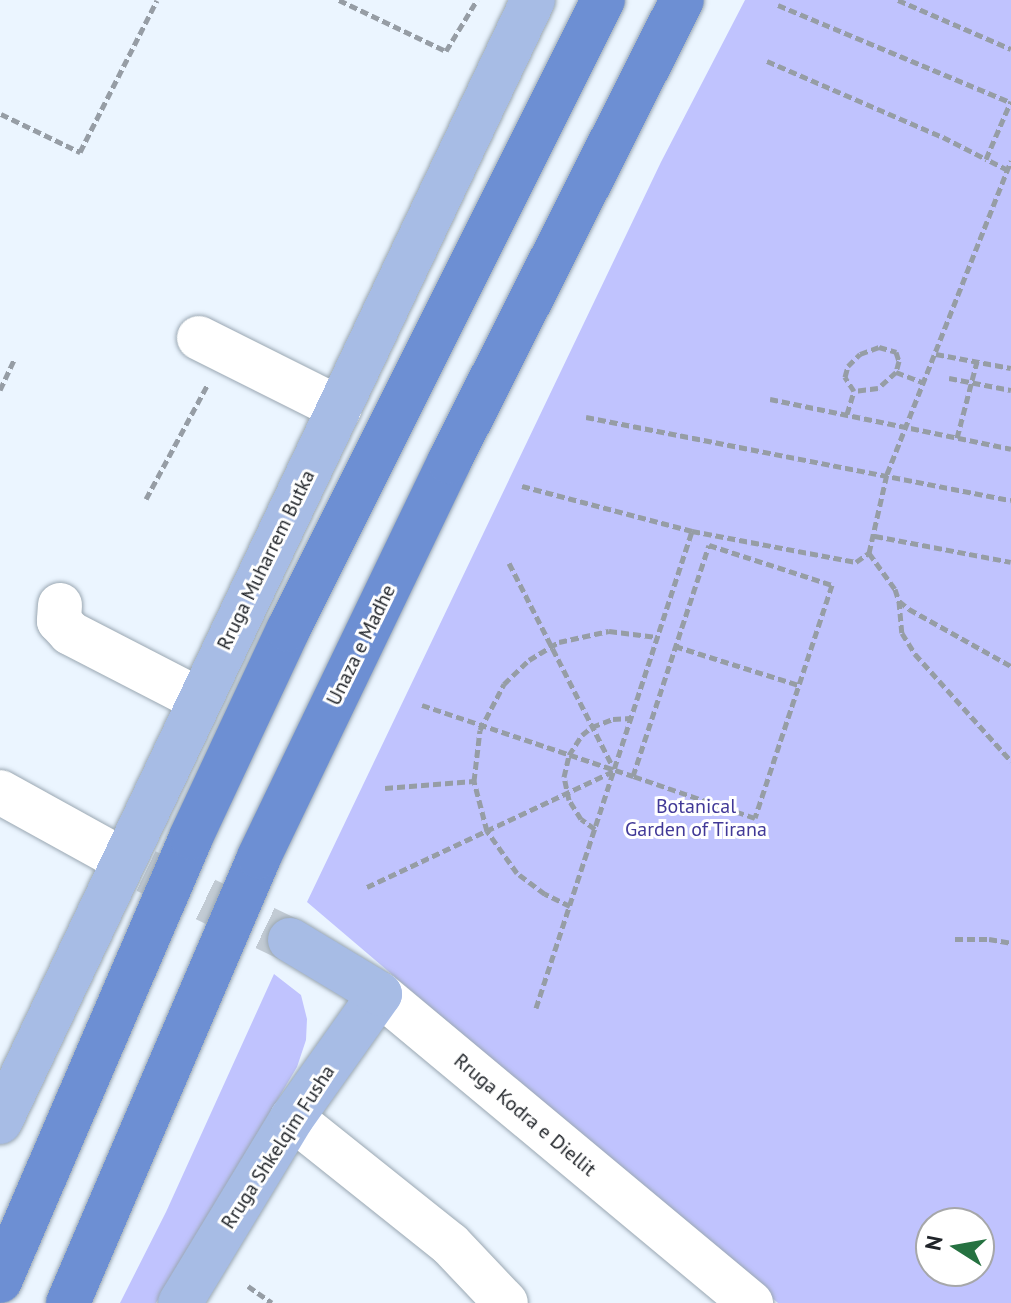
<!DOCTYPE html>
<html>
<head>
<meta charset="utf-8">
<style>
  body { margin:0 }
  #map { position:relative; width:1011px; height:1303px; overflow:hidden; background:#ebf5ff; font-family:"PT Sans",sans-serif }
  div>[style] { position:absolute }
  .green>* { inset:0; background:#c0c3fe }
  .major-tunnel>* { height:44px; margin-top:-22px; transform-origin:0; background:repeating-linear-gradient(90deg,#c2cbd4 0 44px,transparent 0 66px) }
  .path>* { height:5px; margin-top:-2.5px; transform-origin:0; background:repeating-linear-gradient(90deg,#969da5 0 8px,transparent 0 12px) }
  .roads { filter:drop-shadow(0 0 2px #9aa7b2) drop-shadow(0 0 2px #9aa7b2) }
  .minor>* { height:44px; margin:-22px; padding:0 22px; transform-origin:22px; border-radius:22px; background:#fff }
  .major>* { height:44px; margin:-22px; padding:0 22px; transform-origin:22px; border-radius:22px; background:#a7bce5 }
  .highway>* { height:44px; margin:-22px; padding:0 22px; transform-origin:22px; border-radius:22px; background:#6d8fd3 }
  span { translate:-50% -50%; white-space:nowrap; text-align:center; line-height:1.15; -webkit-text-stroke:6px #fff; paint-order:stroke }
  .street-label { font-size:20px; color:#202429 }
  .park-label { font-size:20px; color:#413997 }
  .north { position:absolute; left:915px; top:1207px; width:80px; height:80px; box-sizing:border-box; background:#fff; border:2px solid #a6a7a9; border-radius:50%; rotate:281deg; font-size:22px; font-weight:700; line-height:32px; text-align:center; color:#202429 }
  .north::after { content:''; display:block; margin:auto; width:28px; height:36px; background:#267241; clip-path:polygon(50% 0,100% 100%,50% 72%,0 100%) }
</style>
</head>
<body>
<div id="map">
  <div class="green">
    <div style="clip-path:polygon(evenodd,745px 0,1011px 0,1011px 1303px,778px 1303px,307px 902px,661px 162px,745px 0,931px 1223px,979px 1223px,979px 1271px,931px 1271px,931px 1223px)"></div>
    <div style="clip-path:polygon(274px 974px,301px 995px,307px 1019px,306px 1040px,297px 1067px,156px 1303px,120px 1303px,166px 1212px)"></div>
  </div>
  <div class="major-tunnel">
    <div style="left:146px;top:871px;width:160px;rotate:25.6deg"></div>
  </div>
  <div class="path">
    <div style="left:339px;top:0;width:119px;rotate:25.5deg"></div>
    <div style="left:446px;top:51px;width:60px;rotate:-58.7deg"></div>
    <div style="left:898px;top:0;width:123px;rotate:23.4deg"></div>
    <div style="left:778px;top:5px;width:251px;rotate:22.7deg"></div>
    <div style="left:767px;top:61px;width:192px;rotate:23.4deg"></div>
    <div style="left:943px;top:137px;width:48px;rotate:27.1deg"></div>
    <div style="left:1px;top:114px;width:88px;rotate:25.7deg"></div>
    <div style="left:80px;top:152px;width:170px;rotate:-63.1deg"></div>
    <div style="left:1008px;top:170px;width:25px;rotate:-153deg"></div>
    <div style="left:986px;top:159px;width:63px;rotate:-66.7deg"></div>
    <div style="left:879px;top:347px;width:18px;rotate:16deg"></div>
    <div style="left:896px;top:352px;width:9px;rotate:72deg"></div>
    <div style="left:899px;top:361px;width:11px;rotate:105deg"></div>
    <div style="left:896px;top:372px;width:24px;rotate:138deg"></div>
    <div style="left:878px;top:388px;width:24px;rotate:173deg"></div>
    <div style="left:854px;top:391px;width:17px;rotate:-123deg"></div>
    <div style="left:845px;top:377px;width:11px;rotate:-75deg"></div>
    <div style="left:848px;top:366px;width:17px;rotate:-45deg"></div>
    <div style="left:860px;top:354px;width:20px;rotate:-20deg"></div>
    <div style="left:936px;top:354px;width:76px;rotate:10.6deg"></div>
    <div style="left:896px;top:372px;width:30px;rotate:21deg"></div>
    <div style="left:949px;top:378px;width:63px;rotate:11deg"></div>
    <div style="left:0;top:390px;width:35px;rotate:-65deg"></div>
    <div style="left:770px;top:399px;width:246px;rotate:11.7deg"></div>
    <div style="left:847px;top:414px;width:24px;rotate:-73deg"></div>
    <div style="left:586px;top:417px;width:433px;rotate:11.1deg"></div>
    <div style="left:957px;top:438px;width:80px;rotate:-75.4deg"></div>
    <div style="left:522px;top:486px;width:176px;rotate:14.8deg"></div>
    <div style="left:692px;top:531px;width:167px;rotate:10.7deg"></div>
    <div style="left:856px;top:562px;width:16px;rotate:-35deg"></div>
    <div style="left:869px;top:553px;width:81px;rotate:-77.2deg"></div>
    <div style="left:887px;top:474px;width:337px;rotate:-68.4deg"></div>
    <div style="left:146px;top:499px;width:131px;rotate:-61.7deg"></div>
    <div style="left:875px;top:536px;width:138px;rotate:10.8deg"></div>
    <div style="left:709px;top:545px;width:129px;rotate:18deg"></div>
    <div style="left:832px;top:585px;width:245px;rotate:108.3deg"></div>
    <div style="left:755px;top:818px;width:129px;rotate:-161deg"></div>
    <div style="left:633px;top:776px;width:243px;rotate:-71.8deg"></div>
    <div style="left:869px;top:553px;width:44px;rotate:54.2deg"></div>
    <div style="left:895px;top:589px;width:13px;rotate:72deg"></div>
    <div style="left:899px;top:601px;width:13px;rotate:39deg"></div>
    <div style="left:909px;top:609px;width:117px;rotate:29.2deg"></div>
    <div style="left:509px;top:563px;width:231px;rotate:63deg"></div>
    <div style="left:899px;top:601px;width:32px;rotate:85deg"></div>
    <div style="left:902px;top:633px;width:25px;rotate:58deg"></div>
    <div style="left:915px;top:654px;width:144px;rotate:48.1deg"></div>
    <div style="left:675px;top:646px;width:130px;rotate:17.5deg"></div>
    <div style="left:422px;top:705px;width:223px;rotate:18.6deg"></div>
    <div style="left:385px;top:788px;width:89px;rotate:-4.5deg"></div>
    <div style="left:595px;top:829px;width:17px;rotate:-144deg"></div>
    <div style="left:581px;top:819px;width:22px;rotate:-122deg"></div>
    <div style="left:569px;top:800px;width:24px;rotate:-102deg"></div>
    <div style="left:564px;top:777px;width:23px;rotate:-77deg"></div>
    <div style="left:569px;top:755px;width:24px;rotate:-57deg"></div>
    <div style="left:582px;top:735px;width:13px;rotate:-39deg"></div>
    <div style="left:592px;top:727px;width:22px;rotate:-21deg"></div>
    <div style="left:613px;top:719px;width:18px;rotate:-3deg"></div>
    <div style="left:367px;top:887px;width:272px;rotate:-25.2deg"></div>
    <div style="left:570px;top:906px;width:28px;rotate:-154deg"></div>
    <div style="left:545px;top:894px;width:35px;rotate:-143deg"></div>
    <div style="left:517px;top:873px;width:52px;rotate:-125.5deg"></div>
    <div style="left:487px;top:831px;width:52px;rotate:-104.6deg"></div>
    <div style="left:474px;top:781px;width:51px;rotate:-83.3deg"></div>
    <div style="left:480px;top:730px;width:52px;rotate:-62.4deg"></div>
    <div style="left:504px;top:684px;width:35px;rotate:-44deg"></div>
    <div style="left:529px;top:660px;width:35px;rotate:-31deg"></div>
    <div style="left:559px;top:642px;width:51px;rotate:-12.4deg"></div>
    <div style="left:609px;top:631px;width:48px;rotate:7.1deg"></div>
    <div style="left:955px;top:939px;width:34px"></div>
    <div style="left:989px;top:939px;width:22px;rotate:10deg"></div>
    <div style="left:536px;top:1008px;width:502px;rotate:-71.89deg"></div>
    <div style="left:248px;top:1286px;width:29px;rotate:35deg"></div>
  </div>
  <div class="roads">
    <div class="minor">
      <div style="left:199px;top:338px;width:157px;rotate:26.6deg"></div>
      <div style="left:60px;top:605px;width:16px;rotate:94deg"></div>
      <div style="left:59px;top:621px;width:16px;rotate:47deg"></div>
      <div style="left:70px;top:633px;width:144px;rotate:27.3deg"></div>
      <div style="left:0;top:792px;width:141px;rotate:28.9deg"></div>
      <div style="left:380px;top:994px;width:483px;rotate:39.8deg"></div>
      <div style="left:292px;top:1118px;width:202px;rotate:38.6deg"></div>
      <div style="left:450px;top:1244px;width:81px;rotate:46.5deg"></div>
    </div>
    <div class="major">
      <div style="left:0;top:1122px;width:1242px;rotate:-64.59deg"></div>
      <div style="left:180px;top:1303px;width:216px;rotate:-58.8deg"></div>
      <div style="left:292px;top:1118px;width:152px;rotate:-54.6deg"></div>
      <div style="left:380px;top:994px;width:105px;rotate:-149deg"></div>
    </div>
    <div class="highway">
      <div style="left:0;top:1281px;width:483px;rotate:-66.7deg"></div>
      <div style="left:191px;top:837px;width:229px;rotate:-64.9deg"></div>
      <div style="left:288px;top:630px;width:704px;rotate:-63.43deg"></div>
      <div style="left:68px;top:1303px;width:485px;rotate:-66.8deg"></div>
      <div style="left:259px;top:857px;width:438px;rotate:-64.3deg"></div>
      <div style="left:449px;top:462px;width:517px;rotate:-63.24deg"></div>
    </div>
  </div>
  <div class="street-label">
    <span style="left:266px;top:560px;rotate:-64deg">Rruga Muharrem Butka</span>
    <span style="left:361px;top:645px;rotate:-64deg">Unaza e Madhe</span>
    <span style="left:525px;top:1115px;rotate:40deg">Rruga Kodra e Diellit</span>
    <span style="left:278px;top:1147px;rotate:-57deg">Rruga Shkelqim Fusha</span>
  </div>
  <div class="park-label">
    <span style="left:696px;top:818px">Botanical<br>Garden of Tirana</span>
  </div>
  <div class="north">N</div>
</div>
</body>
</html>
